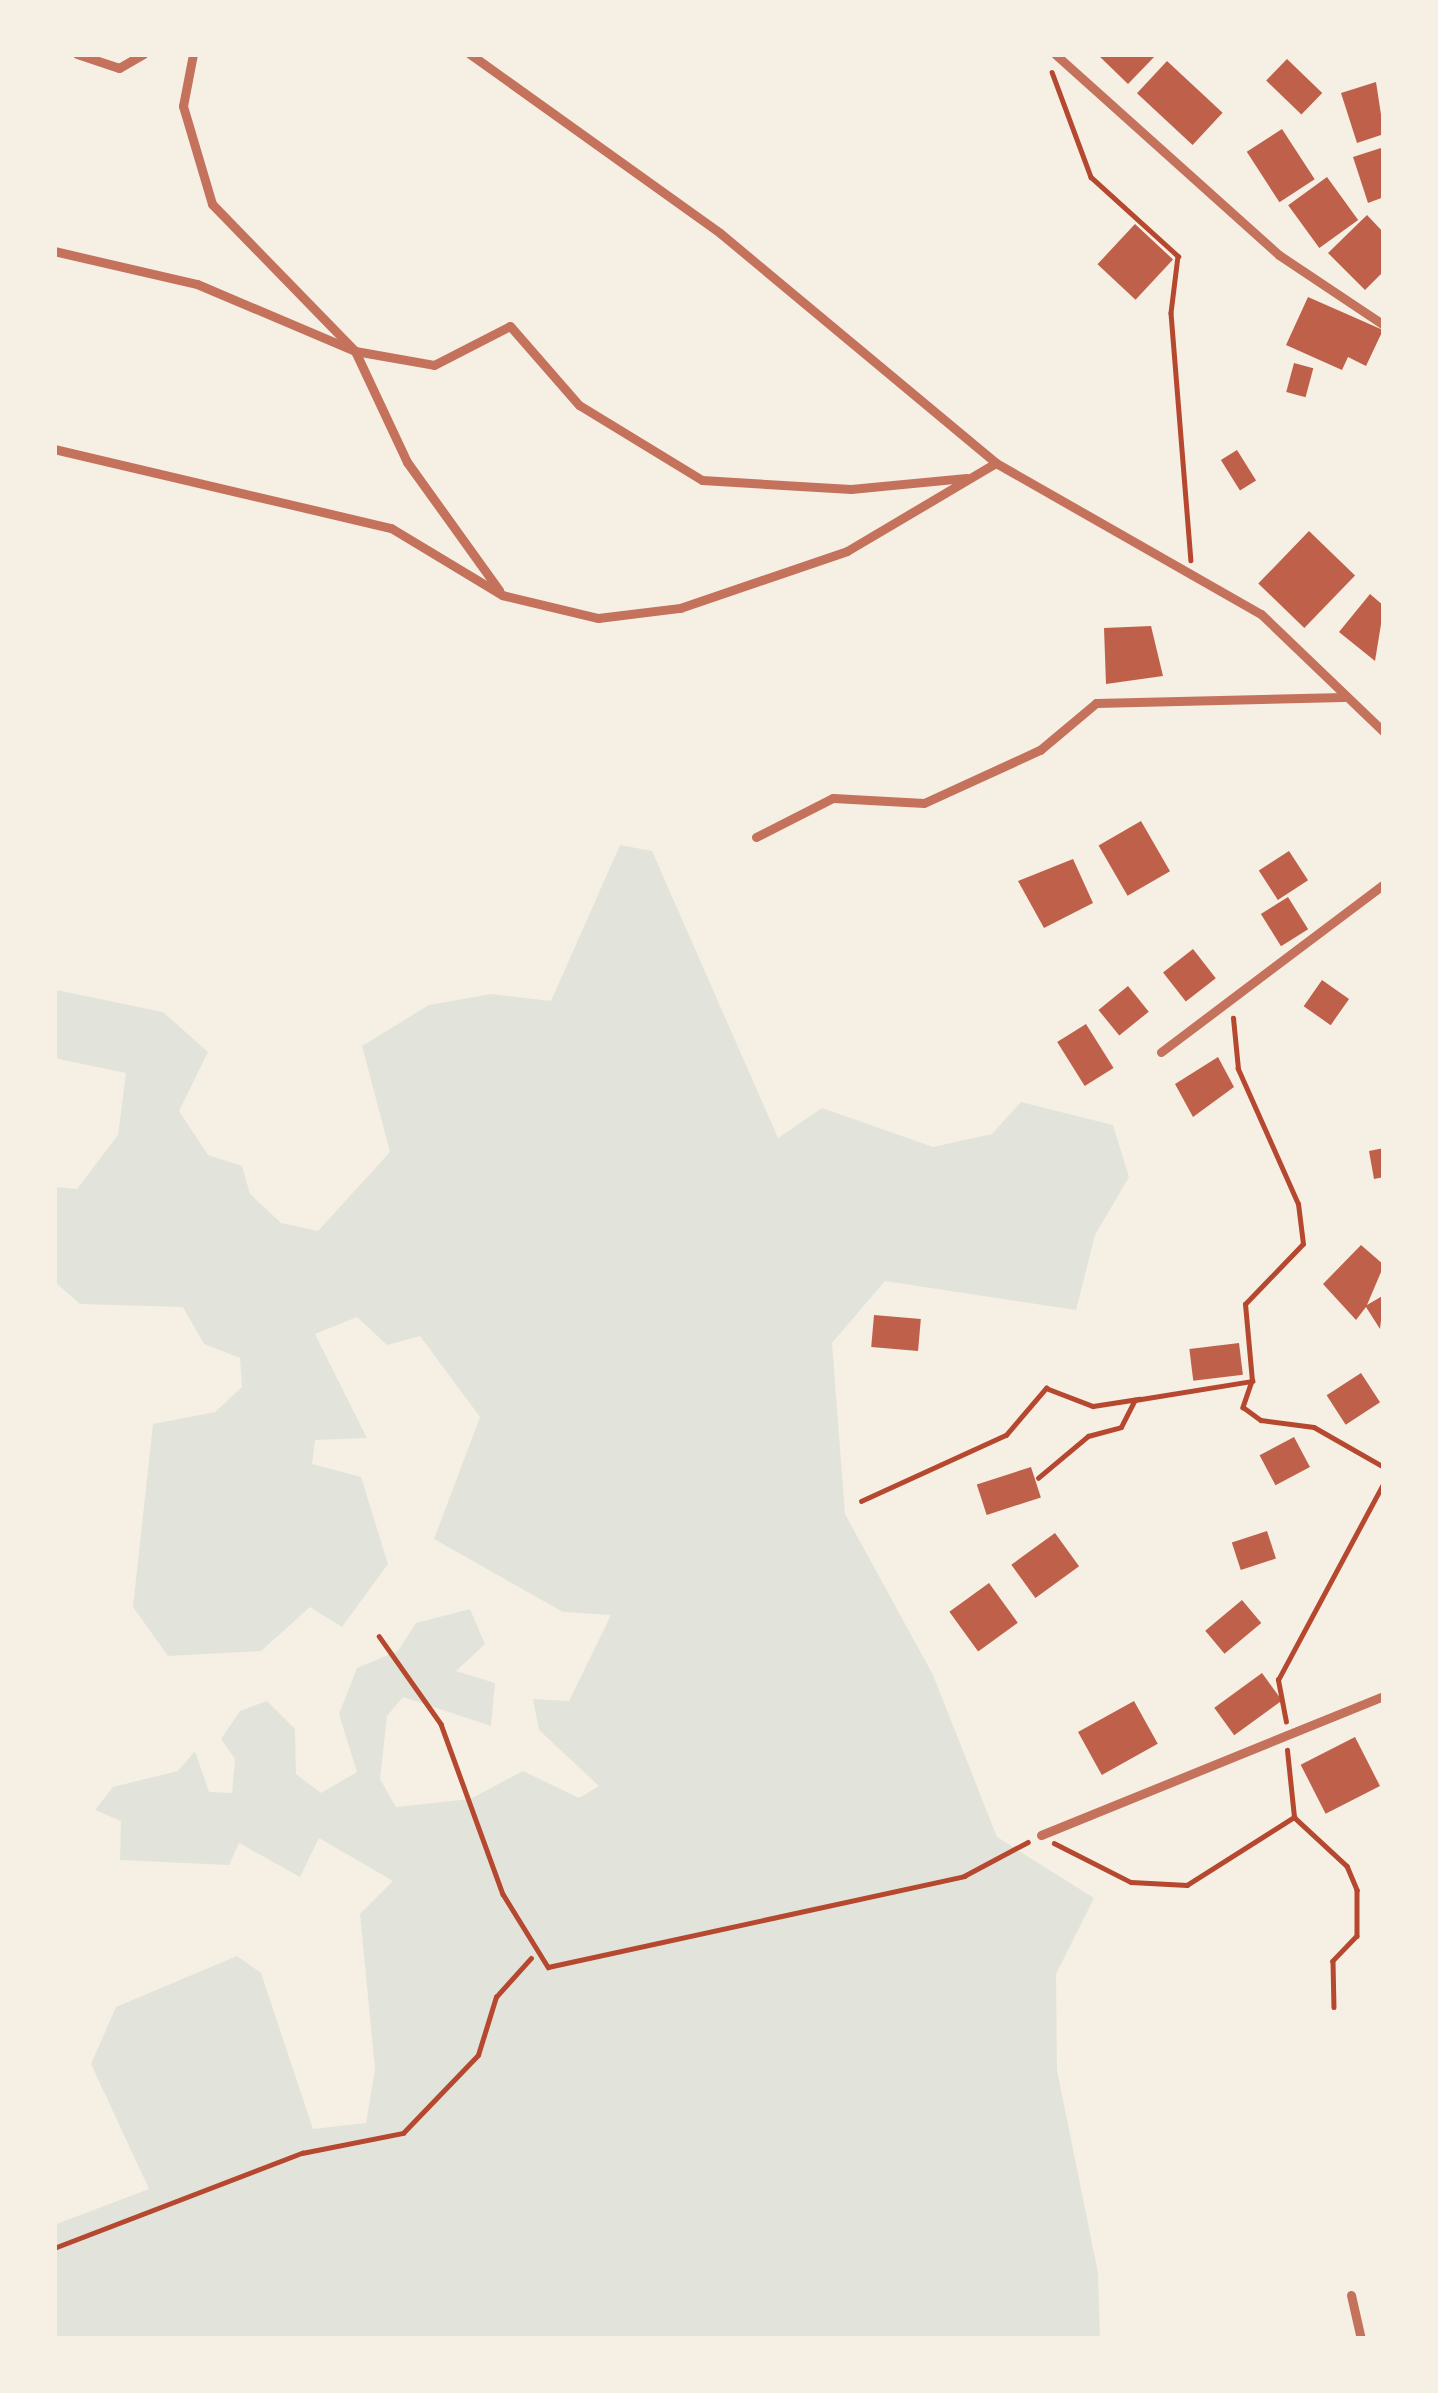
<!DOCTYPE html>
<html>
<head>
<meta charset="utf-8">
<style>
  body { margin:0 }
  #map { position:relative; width:1438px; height:2393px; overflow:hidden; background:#f6efe4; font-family:Georgia,serif }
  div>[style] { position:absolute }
  .green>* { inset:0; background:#e2e4dc }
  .building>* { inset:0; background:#bf614a; transform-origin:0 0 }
  .path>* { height:4.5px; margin:-2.25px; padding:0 2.25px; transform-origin:2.25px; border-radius:2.25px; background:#b5482f }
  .minor>* { height:9px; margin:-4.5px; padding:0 4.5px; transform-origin:4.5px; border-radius:4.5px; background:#c5725c }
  span { translate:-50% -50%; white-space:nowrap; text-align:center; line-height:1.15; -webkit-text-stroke:10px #f6efe4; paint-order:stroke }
  .frame { position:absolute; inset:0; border:57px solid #f6efe4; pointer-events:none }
</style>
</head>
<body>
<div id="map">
  <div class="green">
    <div style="clip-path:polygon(620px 845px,652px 851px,778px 1138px,822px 1108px,933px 1147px,992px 1134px,1021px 1102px,1113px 1125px,1129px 1177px,1095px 1235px,1076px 1310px,885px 1281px,832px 1343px,845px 1514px,933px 1675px,997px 1837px,1094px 1898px,1056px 1974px,1057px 2070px,1098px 2273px,1100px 2339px,54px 2339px,54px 2225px,149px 2189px,91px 2064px,116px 2007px,237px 1956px,261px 1973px,313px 2129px,366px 2123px,375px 2069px,360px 1914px,393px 1881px,319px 1838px,300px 1877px,239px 1843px,229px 1865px,120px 1860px,121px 1821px,95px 1810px,113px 1787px,178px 1771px,195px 1751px,209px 1792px,232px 1793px,235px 1759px,221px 1739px,240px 1711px,267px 1701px,295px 1729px,296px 1774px,321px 1793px,357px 1772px,339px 1714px,357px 1668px,398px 1651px,416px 1623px,470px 1609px,485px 1644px,456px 1671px,495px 1683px,491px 1726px,403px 1697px,387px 1716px,380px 1779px,396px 1807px,470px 1799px,523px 1771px,579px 1798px,599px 1786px,539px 1730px,533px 1699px,569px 1701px,611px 1615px,563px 1612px,434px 1539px,480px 1417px,420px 1336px,387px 1345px,357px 1317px,315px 1334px,367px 1438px,315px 1440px,312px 1464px,361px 1477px,388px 1564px,342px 1627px,310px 1607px,261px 1651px,168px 1656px,133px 1607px,153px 1424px,215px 1412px,242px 1387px,240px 1358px,204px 1344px,183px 1307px,80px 1304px,54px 1281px,54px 1187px,77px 1189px,118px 1135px,126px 1073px,54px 1058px,56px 990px,163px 1012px,208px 1052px,179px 1111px,208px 1155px,242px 1166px,250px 1194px,281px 1223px,318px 1231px,390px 1152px,362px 1046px,429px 1005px,491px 994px,551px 1001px)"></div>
  </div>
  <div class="building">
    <div style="clip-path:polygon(1097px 54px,1157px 54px,1128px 84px)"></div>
    <div style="left:1287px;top:59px;width:49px;height:30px;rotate:44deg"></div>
    <div style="left:1167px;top:61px;width:76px;height:44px;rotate:43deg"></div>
    <div style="clip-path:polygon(1376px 82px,1384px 134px,1357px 143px,1341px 93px)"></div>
    <div style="left:1282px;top:129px;width:60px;height:42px;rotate:57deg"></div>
    <div style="clip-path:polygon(1384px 147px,1384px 197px,1368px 203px,1353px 157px)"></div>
    <div style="left:1327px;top:177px;width:53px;height:48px;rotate:54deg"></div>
    <div style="clip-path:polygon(1367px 215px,1384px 233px,1384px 271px,1365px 290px,1328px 253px)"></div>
    <div style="left:1135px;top:224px;width:52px;height:55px;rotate:43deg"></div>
    <div style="clip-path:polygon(1308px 297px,1383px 330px,1366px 366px,1348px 357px,1342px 370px,1286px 345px)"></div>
    <div style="left:1294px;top:363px;width:20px;height:30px;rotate:15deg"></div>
    <div style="left:1237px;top:450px;width:36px;height:19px;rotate:58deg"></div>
    <div style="left:1309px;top:531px;width:64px;height:73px;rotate:44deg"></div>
    <div style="clip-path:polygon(1370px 594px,1384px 606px,1375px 661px,1339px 632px)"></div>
    <div style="clip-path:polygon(1151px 626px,1163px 676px,1106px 684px,1104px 628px)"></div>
    <div style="left:1141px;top:821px;width:58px;height:49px;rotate:60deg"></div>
    <div style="left:1289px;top:851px;width:35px;height:36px;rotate:57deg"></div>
    <div style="clip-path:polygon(1073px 859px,1093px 903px,1044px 928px,1018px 881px)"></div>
    <div style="left:1288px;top:897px;width:38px;height:32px;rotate:58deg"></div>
    <div style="left:1193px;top:949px;width:37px;height:38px;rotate:52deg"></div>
    <div style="left:1322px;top:980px;width:33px;height:32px;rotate:35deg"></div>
    <div style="left:1128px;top:986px;width:33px;height:38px;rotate:51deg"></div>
    <div style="left:1086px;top:1024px;width:52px;height:34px;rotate:58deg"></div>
    <div style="clip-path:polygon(1218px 1057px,1234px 1087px,1193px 1117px,1175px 1084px)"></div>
    <div style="clip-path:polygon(1384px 1148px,1384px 1177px,1374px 1179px,1369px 1151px)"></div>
    <div style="clip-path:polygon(1361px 1245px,1384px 1265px,1367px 1305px,1384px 1295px,1380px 1329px,1366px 1307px,1356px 1320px,1323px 1284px)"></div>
    <div style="left:874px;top:1315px;width:47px;height:32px;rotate:5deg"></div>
    <div style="left:1239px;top:1343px;width:32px;height:50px;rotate:83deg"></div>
    <div style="left:1361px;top:1373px;width:35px;height:41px;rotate:57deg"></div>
    <div style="left:1294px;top:1437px;width:34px;height:39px;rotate:62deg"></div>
    <div style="left:1031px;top:1467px;width:32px;height:57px;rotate:72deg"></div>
    <div style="left:1267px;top:1531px;width:29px;height:37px;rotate:72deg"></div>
    <div style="left:1055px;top:1533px;width:41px;height:54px;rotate:54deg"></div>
    <div style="left:989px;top:1583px;width:49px;height:49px;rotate:54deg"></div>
    <div style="left:1242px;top:1600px;width:30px;height:48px;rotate:50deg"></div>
    <div style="left:1262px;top:1673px;width:34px;height:59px;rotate:54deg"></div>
    <div style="left:1134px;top:1701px;width:49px;height:64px;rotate:61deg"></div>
    <div style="left:1355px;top:1737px;width:55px;height:61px;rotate:63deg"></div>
  </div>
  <div class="path">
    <div style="left:1052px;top:72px;width:112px;rotate:69.6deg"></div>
    <div style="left:1091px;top:177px;width:118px;rotate:42.2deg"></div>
    <div style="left:1178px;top:256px;width:57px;rotate:97deg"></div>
    <div style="left:1171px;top:313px;width:248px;rotate:85.4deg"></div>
    <div style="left:1252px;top:1381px;width:28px;rotate:109deg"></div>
    <div style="left:1243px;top:1407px;width:22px;rotate:36deg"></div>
    <div style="left:1261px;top:1420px;width:53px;rotate:7.5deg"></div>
    <div style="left:1314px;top:1427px;width:81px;rotate:29.7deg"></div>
    <div style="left:1038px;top:1478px;width:65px;rotate:-40deg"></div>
    <div style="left:1088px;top:1436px;width:34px;rotate:-15deg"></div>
    <div style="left:1121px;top:1427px;width:30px;rotate:-63deg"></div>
    <div style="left:1135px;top:1400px;width:119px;rotate:-9.2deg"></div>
    <div style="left:1252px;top:1381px;width:77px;rotate:-95.2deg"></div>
    <div style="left:1245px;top:1304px;width:83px;rotate:-46deg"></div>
    <div style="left:1303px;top:1244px;width:40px;rotate:-97.1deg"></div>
    <div style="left:1298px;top:1204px;width:148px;rotate:-114deg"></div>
    <div style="left:1238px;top:1069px;width:51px;rotate:-95.6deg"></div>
    <div style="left:861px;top:1501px;width:159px;rotate:-24.5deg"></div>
    <div style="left:1006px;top:1435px;width:62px;rotate:-49.6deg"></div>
    <div style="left:1046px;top:1388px;width:50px;rotate:21deg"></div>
    <div style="left:1093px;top:1406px;width:47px;rotate:-8.7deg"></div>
    <div style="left:379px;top:1636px;width:108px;rotate:54.8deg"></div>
    <div style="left:441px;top:1724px;width:181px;rotate:70deg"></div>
    <div style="left:503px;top:1894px;width:86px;rotate:58.3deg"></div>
    <div style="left:548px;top:1967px;width:426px;rotate:-12.3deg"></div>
    <div style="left:964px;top:1876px;width:72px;rotate:-28deg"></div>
    <div style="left:1286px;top:1722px;width:43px;rotate:-100.8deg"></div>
    <div style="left:1278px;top:1680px;width:225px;rotate:-61.8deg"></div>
    <div style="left:1294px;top:1817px;width:72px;rotate:42.8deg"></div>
    <div style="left:1347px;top:1866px;width:26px;rotate:67deg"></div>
    <div style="left:1357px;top:1890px;width:46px;rotate:90deg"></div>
    <div style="left:1357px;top:1936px;width:35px;rotate:134deg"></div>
    <div style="left:1333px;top:1961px;width:46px;rotate:88.8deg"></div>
    <div style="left:1054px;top:1843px;width:86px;rotate:26.9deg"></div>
    <div style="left:1131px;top:1882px;width:56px;rotate:3.1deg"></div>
    <div style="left:1187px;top:1885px;width:127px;rotate:-32.4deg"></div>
    <div style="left:1294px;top:1817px;width:67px;rotate:-96deg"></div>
    <div style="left:54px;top:2248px;width:266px;rotate:-21deg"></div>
    <div style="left:302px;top:2153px;width:103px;rotate:-11.2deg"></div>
    <div style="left:403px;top:2133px;width:108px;rotate:-46.1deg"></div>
    <div style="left:478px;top:2055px;width:61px;rotate:-72.8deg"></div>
    <div style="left:496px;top:1997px;width:52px;rotate:-48.1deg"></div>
  </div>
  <div class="minor">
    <div style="left:77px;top:54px;width:44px;rotate:18.4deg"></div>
    <div style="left:119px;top:68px;width:28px;rotate:-30deg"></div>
    <div style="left:193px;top:54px;width:53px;rotate:100.9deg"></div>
    <div style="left:183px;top:106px;width:102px;rotate:73.5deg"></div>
    <div style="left:212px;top:204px;width:205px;rotate:45.8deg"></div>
    <div style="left:355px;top:351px;width:123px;rotate:64.9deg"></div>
    <div style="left:407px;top:462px;width:158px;rotate:54.3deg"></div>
    <div style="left:470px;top:54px;width:307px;rotate:35.6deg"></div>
    <div style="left:720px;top:233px;width:359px;rotate:39.8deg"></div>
    <div style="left:996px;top:463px;width:305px;rotate:29.7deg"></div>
    <div style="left:1261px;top:614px;width:170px;rotate:43.8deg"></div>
    <div style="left:1055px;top:54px;width:301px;rotate:41.9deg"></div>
    <div style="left:1279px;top:255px;width:126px;rotate:33.7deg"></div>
    <div style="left:54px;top:251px;width:147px;rotate:13deg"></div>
    <div style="left:197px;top:284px;width:172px;rotate:23deg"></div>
    <div style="left:355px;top:351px;width:80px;rotate:10deg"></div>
    <div style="left:434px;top:365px;width:85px;rotate:-27.2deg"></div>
    <div style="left:510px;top:326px;width:105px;rotate:48.9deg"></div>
    <div style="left:579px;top:405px;width:144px;rotate:31.4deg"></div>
    <div style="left:702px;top:480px;width:149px;rotate:3.5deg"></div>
    <div style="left:851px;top:489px;width:116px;rotate:-5.5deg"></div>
    <div style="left:54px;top:449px;width:346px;rotate:13.2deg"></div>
    <div style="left:391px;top:528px;width:130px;rotate:31.1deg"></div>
    <div style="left:502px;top:595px;width:99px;rotate:13.5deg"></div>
    <div style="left:598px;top:618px;width:83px;rotate:-7deg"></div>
    <div style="left:680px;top:608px;width:176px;rotate:-18.8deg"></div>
    <div style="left:847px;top:551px;width:173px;rotate:-30.6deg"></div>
    <div style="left:756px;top:837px;width:86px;rotate:-26.9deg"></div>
    <div style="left:833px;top:798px;width:91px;rotate:3.1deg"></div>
    <div style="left:924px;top:803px;width:128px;rotate:-24.6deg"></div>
    <div style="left:1040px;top:750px;width:73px;rotate:-40deg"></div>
    <div style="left:1096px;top:703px;width:248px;rotate:-1.4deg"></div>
    <div style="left:1161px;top:1052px;width:279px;rotate:-37deg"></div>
    <div style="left:1041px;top:1835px;width:370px;rotate:-22.1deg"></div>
    <div style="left:1351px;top:2295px;width:45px;rotate:77.2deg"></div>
  </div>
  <div class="frame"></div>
</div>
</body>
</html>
